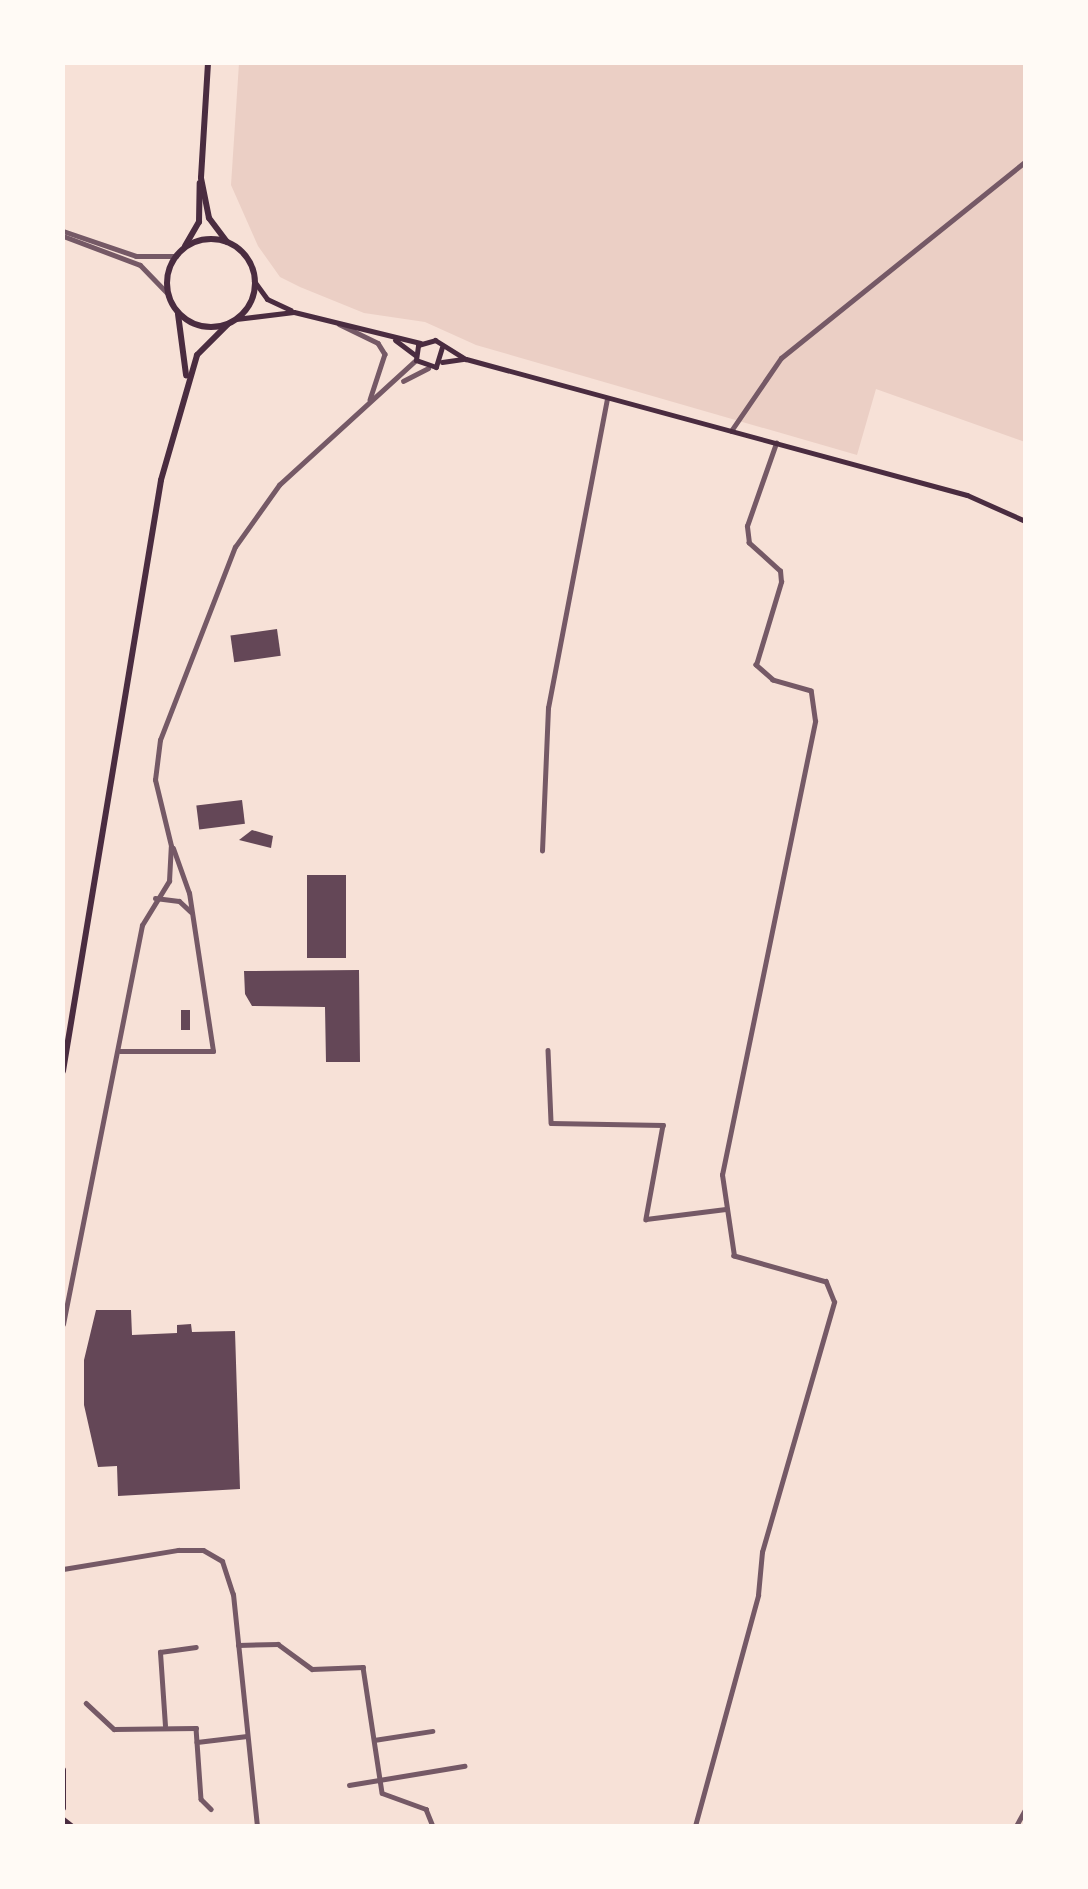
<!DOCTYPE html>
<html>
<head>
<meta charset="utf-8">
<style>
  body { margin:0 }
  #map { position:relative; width:1088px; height:1889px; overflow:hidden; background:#f7e1d7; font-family:Cabin,sans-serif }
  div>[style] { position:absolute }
  .green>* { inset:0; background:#ebcfc5 }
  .building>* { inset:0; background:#644757; transform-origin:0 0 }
  .minor>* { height:4.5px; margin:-2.25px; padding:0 2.25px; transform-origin:2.25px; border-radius:2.25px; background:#755966 }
  .tertiary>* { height:5px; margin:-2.5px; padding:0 2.5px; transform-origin:2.5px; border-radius:2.5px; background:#755966 }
  .secondary>* { height:5px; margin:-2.5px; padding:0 2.5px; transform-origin:2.5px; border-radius:2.5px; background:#4a2c40 }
  .primary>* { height:6px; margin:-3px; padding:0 3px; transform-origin:3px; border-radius:3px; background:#4a2c40 }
  .primary>.ring { margin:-3px; padding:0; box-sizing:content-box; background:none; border:6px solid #4a2c40; border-radius:50% }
  span { translate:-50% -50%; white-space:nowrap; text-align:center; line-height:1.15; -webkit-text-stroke:7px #fffaf5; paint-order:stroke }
  .frame { position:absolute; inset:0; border:65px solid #fffaf5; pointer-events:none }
</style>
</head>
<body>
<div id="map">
  <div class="green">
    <div style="clip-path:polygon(239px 63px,1025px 63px,1025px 442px,876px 389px,857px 455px,476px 345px,425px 322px,364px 313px,300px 287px,280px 277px,258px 246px,231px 185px)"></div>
  </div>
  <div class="building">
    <div style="left:277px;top:629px;width:27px;height:47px;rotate:82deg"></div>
    <div style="left:242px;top:800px;width:24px;height:46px;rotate:83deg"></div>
    <div style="clip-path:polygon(252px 830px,273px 836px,271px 848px,239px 840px)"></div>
    <div style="left:307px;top:875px;width:39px;height:83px"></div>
    <div style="clip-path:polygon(359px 970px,360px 1062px,326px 1062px,325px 1007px,252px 1006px,245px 994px,244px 971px)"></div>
    <div style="left:181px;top:1010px;width:9px;height:20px"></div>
    <div style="clip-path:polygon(96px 1310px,131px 1310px,132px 1335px,177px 1333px,177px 1325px,191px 1324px,192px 1332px,235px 1331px,240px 1489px,118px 1496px,117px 1466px,98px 1467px,84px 1405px,84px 1360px)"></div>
  </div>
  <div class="minor">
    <div style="left:339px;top:324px;width:43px;rotate:26deg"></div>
    <div style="left:378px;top:343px;width:13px;rotate:58deg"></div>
    <div style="left:385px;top:354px;width:48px;rotate:108.1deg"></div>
    <div style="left:403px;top:381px;width:28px;rotate:-27deg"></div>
    <div style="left:731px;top:431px;width:88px;rotate:-55.6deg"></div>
    <div style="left:781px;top:358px;width:313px;rotate:-38.8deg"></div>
    <div style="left:171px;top:846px;width:68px;rotate:-103.6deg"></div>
    <div style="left:155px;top:780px;width:40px;rotate:-82.9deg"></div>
    <div style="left:160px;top:740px;width:207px;rotate:-68.8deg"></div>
    <div style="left:235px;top:547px;width:76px;rotate:-54.6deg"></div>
    <div style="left:279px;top:485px;width:185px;rotate:-42.4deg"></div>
    <div style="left:542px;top:851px;width:143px;rotate:-87.6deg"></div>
    <div style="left:548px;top:708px;width:314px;rotate:-79.2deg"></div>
    <div style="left:548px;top:1050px;width:73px;rotate:87.6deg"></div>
    <div style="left:551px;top:1123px;width:112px;rotate:1deg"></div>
    <div style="left:663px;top:1125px;width:96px;rotate:100.3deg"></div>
    <div style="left:646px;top:1219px;width:80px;rotate:-7.2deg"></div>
    <div style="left:238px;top:1645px;width:40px;rotate:-1.4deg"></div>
    <div style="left:278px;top:1644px;width:42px;rotate:36.3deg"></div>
    <div style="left:312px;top:1669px;width:51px;rotate:-2.2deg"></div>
    <div style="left:363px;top:1667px;width:127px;rotate:81.4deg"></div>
    <div style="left:382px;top:1793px;width:47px;rotate:20deg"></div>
    <div style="left:426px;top:1809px;width:18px;rotate:68deg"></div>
    <div style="left:86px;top:1703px;width:38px;rotate:43deg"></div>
    <div style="left:114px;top:1729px;width:82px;rotate:-0.7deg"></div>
    <div style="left:196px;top:1728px;width:14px;rotate:86deg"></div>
    <div style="left:197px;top:1742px;width:50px;rotate:-6.8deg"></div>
    <div style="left:165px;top:1726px;width:74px;rotate:-93.9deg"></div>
    <div style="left:160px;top:1652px;width:36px;rotate:-8deg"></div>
    <div style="left:374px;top:1740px;width:59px;rotate:-8.8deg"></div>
    <div style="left:197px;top:1742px;width:57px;rotate:86deg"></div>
    <div style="left:201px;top:1799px;width:14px;rotate:45deg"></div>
    <div style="left:349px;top:1785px;width:117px;rotate:-9.4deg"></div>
    <div style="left:695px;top:1826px;width:239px;rotate:-74.7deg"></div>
    <div style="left:758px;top:1595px;width:43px;rotate:-84.7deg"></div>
    <div style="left:762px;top:1552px;width:260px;rotate:-73.9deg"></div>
    <div style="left:834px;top:1302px;width:22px;rotate:-112deg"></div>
    <div style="left:826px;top:1282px;width:96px;rotate:-164.2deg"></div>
    <div style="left:734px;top:1256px;width:82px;rotate:-98.4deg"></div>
    <div style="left:722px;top:1175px;width:463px;rotate:-78.4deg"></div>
    <div style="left:815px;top:721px;width:30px;rotate:-98deg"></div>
    <div style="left:811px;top:691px;width:40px;rotate:-164deg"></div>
    <div style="left:773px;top:680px;width:23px;rotate:-139deg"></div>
    <div style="left:756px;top:665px;width:87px;rotate:-73.2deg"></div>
    <div style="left:781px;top:582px;width:11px;rotate:-95deg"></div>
    <div style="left:780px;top:571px;width:42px;rotate:-137.9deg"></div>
    <div style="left:749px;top:543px;width:17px;rotate:-97deg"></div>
    <div style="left:747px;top:526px;width:88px;rotate:-70.7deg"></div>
    <div style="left:1016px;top:1826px;width:18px;rotate:-61deg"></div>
  </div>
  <div class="tertiary">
    <div style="left:63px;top:231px;width:77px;rotate:18.9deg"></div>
    <div style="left:136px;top:256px;width:40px"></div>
    <div style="left:63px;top:236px;width:82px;rotate:20.6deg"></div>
    <div style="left:140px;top:265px;width:40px;rotate:46deg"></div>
    <div style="left:155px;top:898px;width:24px;rotate:7deg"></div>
    <div style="left:179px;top:901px;width:16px;rotate:43deg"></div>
    <div style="left:120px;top:1051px;width:93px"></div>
    <div style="left:213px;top:1051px;width:160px;rotate:-98.6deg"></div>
    <div style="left:189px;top:893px;width:48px;rotate:-109.6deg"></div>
    <div style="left:63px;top:1324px;width:407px;rotate:-78.8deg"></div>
    <div style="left:142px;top:925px;width:52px;rotate:-58.5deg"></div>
    <div style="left:169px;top:881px;width:35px;rotate:-87deg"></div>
    <div style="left:63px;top:1569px;width:117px;rotate:-9.4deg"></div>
    <div style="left:178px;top:1550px;width:25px"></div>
    <div style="left:203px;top:1550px;width:22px;rotate:30deg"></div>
    <div style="left:222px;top:1561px;width:35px;rotate:72deg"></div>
    <div style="left:233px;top:1594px;width:233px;rotate:84.1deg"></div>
  </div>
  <div class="secondary">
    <div style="left:254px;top:281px;width:22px;rotate:54deg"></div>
    <div style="left:267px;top:299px;width:26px;rotate:25deg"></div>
    <div style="left:236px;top:319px;width:58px;rotate:-6.9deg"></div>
    <div style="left:294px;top:312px;width:130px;rotate:13.8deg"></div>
    <div style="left:395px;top:340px;width:25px;rotate:37deg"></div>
    <div style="left:442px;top:347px;width:21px;rotate:107deg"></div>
    <div style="left:436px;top:367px;width:21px;rotate:-161deg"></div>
    <div style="left:416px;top:360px;width:15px;rotate:-82deg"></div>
    <div style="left:418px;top:345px;width:18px;rotate:-16deg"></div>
    <div style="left:435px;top:340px;width:36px;rotate:32deg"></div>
    <div style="left:466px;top:359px;width:519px;rotate:15.19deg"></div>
    <div style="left:967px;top:495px;width:64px;rotate:24.1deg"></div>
    <div style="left:442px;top:362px;width:21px;rotate:-8deg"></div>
    <div style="left:63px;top:1819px;width:11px;rotate:38deg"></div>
  </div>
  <div class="primary">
    <div style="left:208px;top:63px;width:115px;rotate:93.5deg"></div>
    <div style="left:201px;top:178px;width:41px;rotate:78.7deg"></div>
    <div style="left:209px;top:218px;width:30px;rotate:53deg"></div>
    <div class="ring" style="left:167px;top:239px;width:82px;height:82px"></div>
    <div style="left:185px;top:246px;width:28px;rotate:-60deg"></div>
    <div style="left:199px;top:222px;width:39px;rotate:-89deg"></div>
    <div style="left:178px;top:314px;width:62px;rotate:82.5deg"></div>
    <div style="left:63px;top:1071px;width:599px;rotate:-80.58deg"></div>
    <div style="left:161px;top:480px;width:130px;rotate:-73.9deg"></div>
    <div style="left:197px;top:355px;width:44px;rotate:-45deg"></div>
    <div style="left:63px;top:1770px;width:38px;rotate:90deg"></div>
  </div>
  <div class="frame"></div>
</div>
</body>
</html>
